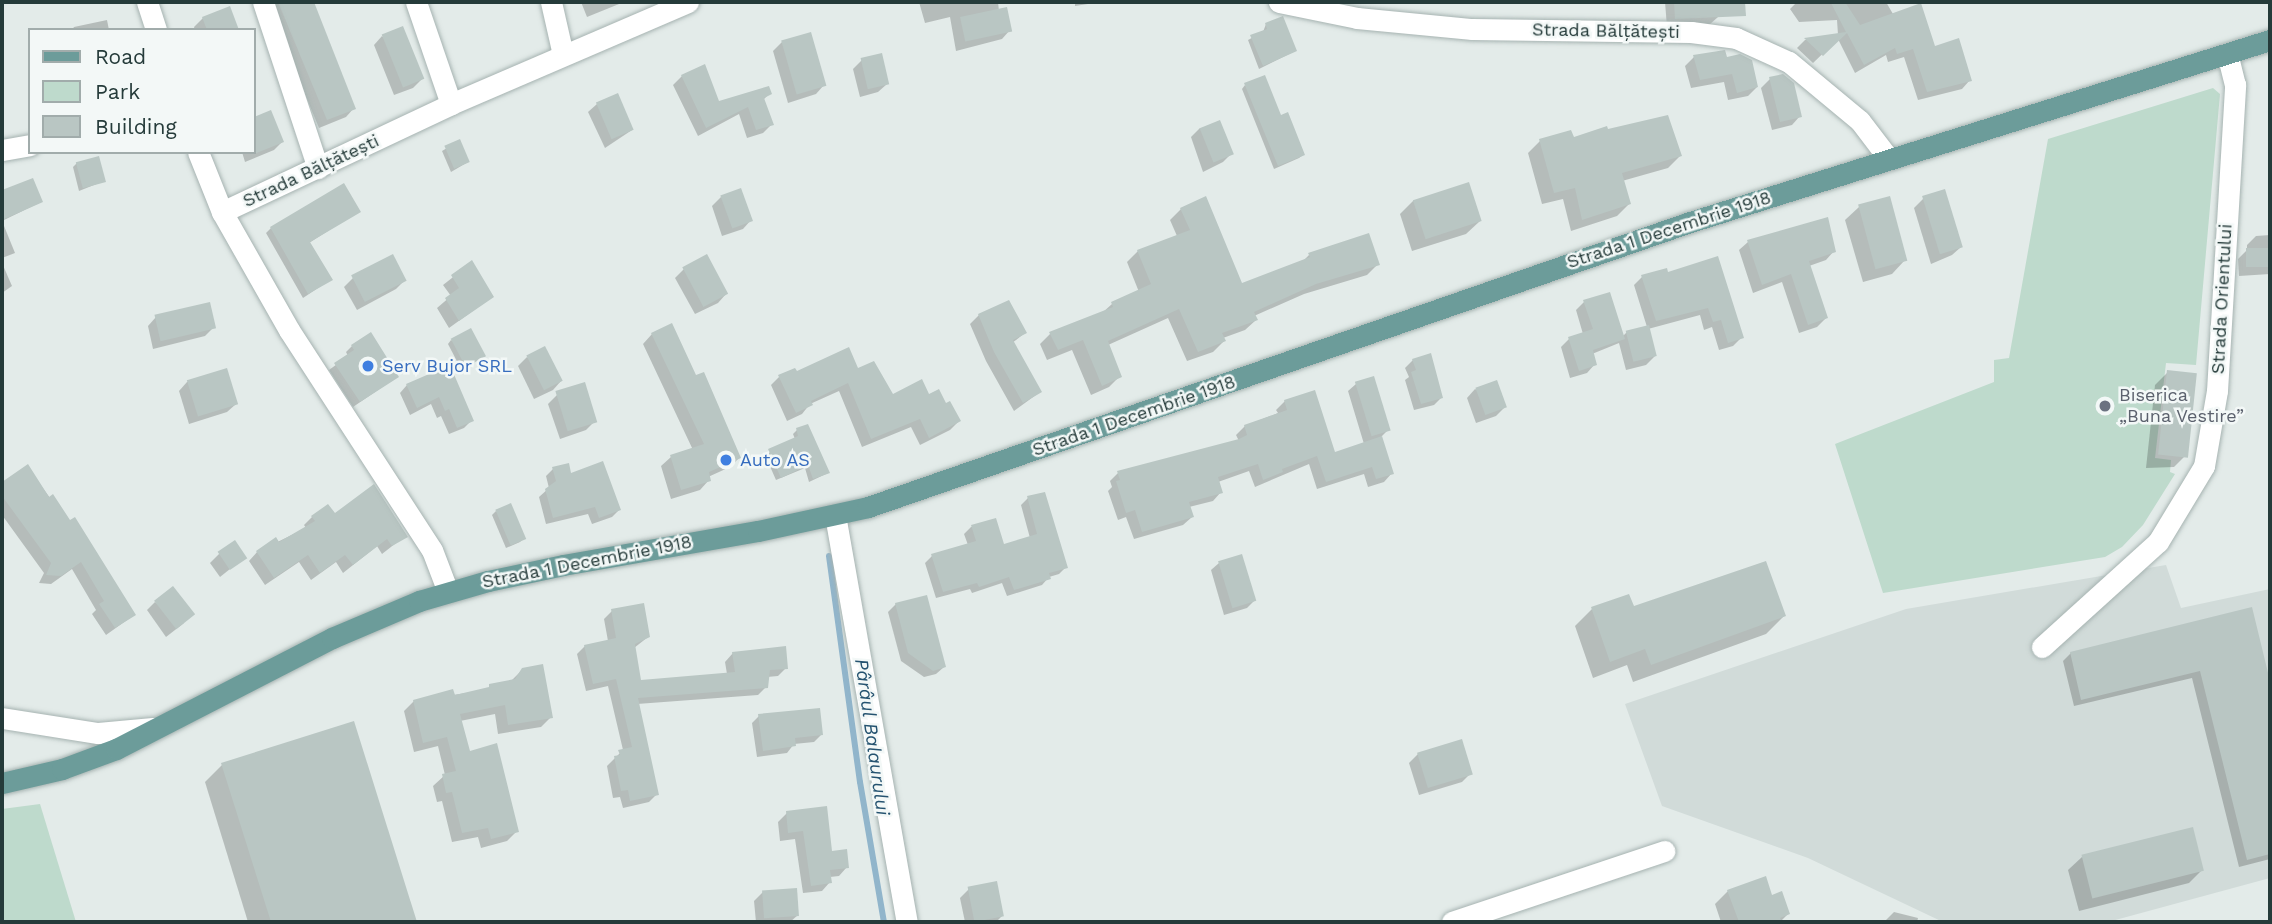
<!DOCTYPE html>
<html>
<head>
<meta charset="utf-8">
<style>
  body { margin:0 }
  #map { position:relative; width:2272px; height:924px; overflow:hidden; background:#e3ebe9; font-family:"Work Sans",sans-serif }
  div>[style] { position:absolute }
  .built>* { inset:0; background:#d1dbd9 }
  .green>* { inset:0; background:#bedacc }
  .shadow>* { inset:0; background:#0003 }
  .stream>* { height:6px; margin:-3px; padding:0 3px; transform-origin:3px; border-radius:3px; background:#91b5cb }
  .building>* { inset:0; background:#b9c6c3; transform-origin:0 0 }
  .roads { filter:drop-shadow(0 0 2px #a6b3b1) drop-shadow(0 0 2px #a6b3b1) }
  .minor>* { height:21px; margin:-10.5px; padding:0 10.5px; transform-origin:10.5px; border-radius:10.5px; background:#fff }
  .major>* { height:21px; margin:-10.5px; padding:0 10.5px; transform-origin:10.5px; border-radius:10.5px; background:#6c9c9a }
  .dots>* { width:19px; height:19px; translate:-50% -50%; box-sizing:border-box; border:4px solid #f3f8f7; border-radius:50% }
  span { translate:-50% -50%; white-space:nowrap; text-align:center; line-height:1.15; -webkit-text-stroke:5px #f3f8f7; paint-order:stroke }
  .street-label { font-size:18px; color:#253b3a }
  .shop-label { font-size:18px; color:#366cbe }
  .left { translate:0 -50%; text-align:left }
  .worship-label { font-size:18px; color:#5b616d }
  .water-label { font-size:19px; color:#255370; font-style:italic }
  .frame { position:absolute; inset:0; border:4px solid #253b3a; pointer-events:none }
  .legend { position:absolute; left:28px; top:28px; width:228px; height:126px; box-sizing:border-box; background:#f3f8f7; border:2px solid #a1acab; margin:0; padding:9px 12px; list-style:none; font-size:21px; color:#253b3a }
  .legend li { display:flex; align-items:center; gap:14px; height:35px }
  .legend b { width:35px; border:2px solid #a1acab }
</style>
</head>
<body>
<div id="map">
  <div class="built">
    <div style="clip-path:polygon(2166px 565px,2181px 608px,2270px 589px,2270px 878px,2108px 922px,1943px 922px,1808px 858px,1662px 806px,1625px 704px,1906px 609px)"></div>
  </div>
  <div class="green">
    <div style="clip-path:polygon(2213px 88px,2220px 94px,2196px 365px,2166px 363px,2155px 458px,2171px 460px,2170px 472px,2175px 474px,2143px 525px,2122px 547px,2105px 557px,1883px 593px,1835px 444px,1994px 382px,1994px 360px,2009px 358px,2048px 139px)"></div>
    <div style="clip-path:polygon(40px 804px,76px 922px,2px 922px,2px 809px)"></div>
  </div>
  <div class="shadow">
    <div style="clip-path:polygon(267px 2px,312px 2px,354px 108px,346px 117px,319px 128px)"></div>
    <div style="clip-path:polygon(581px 2px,624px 2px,587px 17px)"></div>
    <div style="clip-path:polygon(919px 2px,998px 2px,999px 11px,1010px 30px,1002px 39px,956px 51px,950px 17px,925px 23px)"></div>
    <div style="clip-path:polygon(1075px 2px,1101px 2px,1075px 6px)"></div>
    <div style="clip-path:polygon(1665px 2px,1717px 2px,1718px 17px,1709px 25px,1667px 27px)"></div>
    <div style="clip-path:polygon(1797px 2px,1886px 2px,1893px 14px,1970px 80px,1962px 89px,1918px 100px,1904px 57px,1888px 62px,1886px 55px,1855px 73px,1838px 39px,1813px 63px,1797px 48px,1805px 40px,1838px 35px,1837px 20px,1799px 22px,1790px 9px)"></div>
    <div style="clip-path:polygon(203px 18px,237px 30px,195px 30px,194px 27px)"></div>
    <div style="clip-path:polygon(107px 20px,109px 30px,72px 30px,74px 27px)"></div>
    <div style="clip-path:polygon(1266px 24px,1295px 51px,1259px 69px,1248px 40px,1263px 32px)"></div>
    <div style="clip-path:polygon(382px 36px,422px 79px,413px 88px,394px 95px,374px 45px)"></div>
    <div style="clip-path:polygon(782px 42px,824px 85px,816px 94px,788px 103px,773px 51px)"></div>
    <div style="clip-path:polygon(1724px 52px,1725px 59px,1757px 87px,1748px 96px,1728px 100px,1724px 82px,1691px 88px,1685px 66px,1694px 57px)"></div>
    <div style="clip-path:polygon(862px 60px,887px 84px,878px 92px,860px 97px,853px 69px)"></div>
    <div style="clip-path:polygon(682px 76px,718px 103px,770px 93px,763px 100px,772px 124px,763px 133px,747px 138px,739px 114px,698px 136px,673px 85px)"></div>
    <div style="clip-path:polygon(1770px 79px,1800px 116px,1792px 125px,1772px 130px,1761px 88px)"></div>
    <div style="clip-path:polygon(1245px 85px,1303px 155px,1299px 158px,1274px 169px,1242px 89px)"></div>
    <div style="clip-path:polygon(597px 104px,632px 130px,605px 148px,588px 112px)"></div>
    <div style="clip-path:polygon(271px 112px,282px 142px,274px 150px,245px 162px,242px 152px,254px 152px,254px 119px)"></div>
    <div style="clip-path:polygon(1200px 128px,1231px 154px,1223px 162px,1203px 172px,1191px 137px)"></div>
    <div style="clip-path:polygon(1607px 131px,1680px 156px,1668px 168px,1622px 181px,1629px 204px,1617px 216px,1571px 231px,1563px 199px,1542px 204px,1528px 153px,1540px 141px,1573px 139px)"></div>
    <div style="clip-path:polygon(459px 141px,468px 162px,451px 172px,442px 151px)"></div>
    <div style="clip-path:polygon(77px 163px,104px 181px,79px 191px,73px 167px)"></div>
    <div style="clip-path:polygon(32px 180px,41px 202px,2px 221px,2px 192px)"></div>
    <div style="clip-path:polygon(1468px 184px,1480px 221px,1466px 234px,1412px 251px,1400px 214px,1413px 201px)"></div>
    <div style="clip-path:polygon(1944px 191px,1961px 247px,1952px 255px,1931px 264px,1914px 208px,1923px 199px)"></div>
    <div style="clip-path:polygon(721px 197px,751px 220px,743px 229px,722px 236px,712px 206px)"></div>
    <div style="clip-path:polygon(1859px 207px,1905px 260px,1892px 274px,1863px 282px,1845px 220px)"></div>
    <div style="clip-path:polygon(1181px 209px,1242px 286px,1302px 262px,1309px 255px,1378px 264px,1367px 275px,1304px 294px,1254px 316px,1256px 320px,1245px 330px,1223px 338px,1224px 341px,1213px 352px,1187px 361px,1168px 318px,1108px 345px,1120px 376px,1109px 387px,1091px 395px,1072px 350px,1047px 360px,1040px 344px,1050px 334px,1102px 313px,1112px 304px,1139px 292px,1127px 262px,1138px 251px,1177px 236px,1170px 220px)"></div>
    <div style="clip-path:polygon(359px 211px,309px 243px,330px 280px,303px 298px,266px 233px,271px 228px)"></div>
    <div style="clip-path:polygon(2px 221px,15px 253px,2px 258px)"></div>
    <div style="clip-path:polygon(2270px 235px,2270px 274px,2239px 276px,2238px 259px,2247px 250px,2247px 245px,2256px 236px)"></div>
    <div style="clip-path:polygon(1748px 242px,1834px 251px,1826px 260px,1809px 266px,1826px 318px,1817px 327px,1799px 333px,1782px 282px,1753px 293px,1739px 250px)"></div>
    <div style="clip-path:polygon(1717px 258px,1742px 337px,1733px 346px,1719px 350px,1712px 327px,1704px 330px,1700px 315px,1648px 329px,1655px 356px,1646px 365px,1626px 370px,1619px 343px,1592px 354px,1595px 364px,1587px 373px,1570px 378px,1561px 347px,1569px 339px,1583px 334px,1576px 310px,1584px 302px,1623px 336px,1627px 332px,1647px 327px,1634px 285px,1642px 277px,1667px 274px)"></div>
    <div style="clip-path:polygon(2px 263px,12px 286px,2px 293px)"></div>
    <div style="clip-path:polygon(471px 263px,492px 297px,449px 328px,437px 308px,451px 296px,443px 285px)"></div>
    <div style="clip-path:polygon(684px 269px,726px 294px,718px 303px,695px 314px,675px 278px)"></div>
    <div style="clip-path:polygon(353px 278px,405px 280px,396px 289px,357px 310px,344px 287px)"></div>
    <div style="clip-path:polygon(979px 315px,1025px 333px,1012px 343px,1040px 392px,1014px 411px,986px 361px,970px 324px)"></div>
    <div style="clip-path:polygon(156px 317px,214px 327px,205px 336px,153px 349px,148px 326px)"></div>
    <div style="clip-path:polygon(652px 334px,696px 377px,739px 458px,730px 467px,708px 477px,709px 480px,700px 490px,671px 499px,661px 466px,671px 457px,693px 450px,643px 344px)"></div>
    <div style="clip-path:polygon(451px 340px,484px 356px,461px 369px,448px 344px)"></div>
    <div style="clip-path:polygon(352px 346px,397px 377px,353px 407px,329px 370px,348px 356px,346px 352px)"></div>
    <div style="clip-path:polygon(527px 357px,561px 381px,553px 390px,534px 399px,518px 366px)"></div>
    <div style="clip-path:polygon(1413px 360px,1441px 398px,1434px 405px,1414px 410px,1405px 380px,1409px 377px,1405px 368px)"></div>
    <div style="clip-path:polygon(449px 367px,472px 420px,464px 428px,449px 434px,441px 416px,437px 418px,431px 404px,410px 415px,400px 393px,407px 385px)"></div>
    <div style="clip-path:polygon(226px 370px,236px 404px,227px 412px,189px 424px,179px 391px,187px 382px)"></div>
    <div style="clip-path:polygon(857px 370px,892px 396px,928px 397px,946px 406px,959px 421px,950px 430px,920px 445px,911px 427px,862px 447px,839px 391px,810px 404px,802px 414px,787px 421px,771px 385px,779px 377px,796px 373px)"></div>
    <div style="clip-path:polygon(2168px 372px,2187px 454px,2174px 467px,2146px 468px,2155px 385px)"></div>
    <div style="clip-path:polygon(1356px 384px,1389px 429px,1381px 437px,1392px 473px,1384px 482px,1368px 487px,1364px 474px,1317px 489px,1309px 464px,1255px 487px,1249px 471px,1218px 482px,1221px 492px,1213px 501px,1189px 507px,1192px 517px,1183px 525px,1134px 539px,1126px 517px,1118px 520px,1108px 491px,1112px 487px,1110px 481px,1118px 473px,1239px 441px,1236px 435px,1245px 426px,1278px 413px,1276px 410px,1285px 401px,1334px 454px,1364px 444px,1348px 391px)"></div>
    <div style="clip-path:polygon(1475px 389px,1505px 407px,1496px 416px,1476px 423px,1467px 398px)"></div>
    <div style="clip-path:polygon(557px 395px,595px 421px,586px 430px,560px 439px,548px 404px)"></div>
    <div style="clip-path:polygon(797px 430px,828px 473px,809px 482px,805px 468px,776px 480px,765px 455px,795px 439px,793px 434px)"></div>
    <div style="clip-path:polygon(27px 466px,134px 615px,106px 635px,92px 614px,96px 610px,72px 569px,51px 584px,39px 583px,44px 573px,2px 515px,2px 484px)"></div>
    <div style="clip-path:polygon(553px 469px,570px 475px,619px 510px,612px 517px,592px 524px,588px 514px,546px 524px,539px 497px,549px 488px,546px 476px)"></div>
    <div style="clip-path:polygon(1028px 498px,1066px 567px,1059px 574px,1049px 577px,1042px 585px,1007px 596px,1002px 583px,972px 593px,970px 589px,936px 598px,925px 563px,932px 556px,968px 545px,964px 534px,971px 527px,995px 520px,1003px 546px,1030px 538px,1021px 505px)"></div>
    <div style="clip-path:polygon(496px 511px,524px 538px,520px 542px,506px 548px,492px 515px)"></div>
    <div style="clip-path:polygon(334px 515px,405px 536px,382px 554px,377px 546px,343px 573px,336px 562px,311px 580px,299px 562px,265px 585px,249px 561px,257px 552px,306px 528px,304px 525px,312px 517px)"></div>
    <div style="clip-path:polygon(219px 554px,245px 557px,220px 577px,210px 563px)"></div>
    <div style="clip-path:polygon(1219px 563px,1254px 601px,1247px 608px,1224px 615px,1211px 570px)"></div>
    <div style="clip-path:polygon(155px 602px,184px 623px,166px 637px,147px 610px)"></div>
    <div style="clip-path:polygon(896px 604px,944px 667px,936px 674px,924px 677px,901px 661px,888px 612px)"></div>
    <div style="clip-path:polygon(1592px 609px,1633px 609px,1784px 616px,1766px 634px,1633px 682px,1627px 665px,1593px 678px,1575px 626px)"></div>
    <div style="clip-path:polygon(2251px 609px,2270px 689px,2270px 859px,2239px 867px,2192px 678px,2074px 706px,2063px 661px,2071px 653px)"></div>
    <div style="clip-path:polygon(612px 611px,648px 637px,634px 648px,640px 682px,727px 674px,725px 662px,733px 653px,786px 668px,778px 676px,767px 677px,766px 687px,758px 695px,637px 704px,657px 794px,649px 802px,623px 808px,620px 797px,613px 798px,607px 766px,623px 750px,608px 686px,586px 691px,577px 654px,585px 646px,608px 641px,604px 619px)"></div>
    <div style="clip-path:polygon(523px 669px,551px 717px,541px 727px,498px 734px,495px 714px,460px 721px,469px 753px,517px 831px,507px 841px,481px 848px,478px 837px,452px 842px,442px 801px,437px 802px,433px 786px,445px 775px,438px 746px,414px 752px,404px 711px,414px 701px,486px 690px,512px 680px)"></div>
    <div style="clip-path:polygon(759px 716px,821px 735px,814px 742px,794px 744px,787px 753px,757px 757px,752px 723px)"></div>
    <div style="clip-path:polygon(353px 724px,415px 922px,248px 922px,205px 782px,222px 765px)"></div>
    <div style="clip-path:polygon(1418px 754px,1471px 773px,1462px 782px,1419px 795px,1409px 763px)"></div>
    <div style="clip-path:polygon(787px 813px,847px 867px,839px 876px,830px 877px,830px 882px,822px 891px,803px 893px,795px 839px,780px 841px,778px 822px)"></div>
    <div style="clip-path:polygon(2082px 857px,2202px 870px,2189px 883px,2079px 911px,2068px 870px)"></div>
    <div style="clip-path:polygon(969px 889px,1002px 916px,996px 922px,965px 922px,960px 898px)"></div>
    <div style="clip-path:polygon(1728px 891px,1771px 897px,1788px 914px,1780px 922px,1721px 922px,1715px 904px)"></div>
    <div style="clip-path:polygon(763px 892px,798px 915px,790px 922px,756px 922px,754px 901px)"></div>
    <div style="clip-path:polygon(1894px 912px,1918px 918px,1917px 922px,1884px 922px)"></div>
  </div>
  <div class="stream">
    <div style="left:829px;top:556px;width:228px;rotate:82.2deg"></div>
    <div style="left:860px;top:782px;width:142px;rotate:80.3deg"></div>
  </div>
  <div class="building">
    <div style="clip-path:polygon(278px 2px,314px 2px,356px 109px,327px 120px)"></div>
    <div style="clip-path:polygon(1674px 2px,1745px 2px,1746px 16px,1675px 19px)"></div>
    <div style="clip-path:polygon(1833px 2px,1845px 2px,1860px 25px,1921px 3px,1935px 46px,1959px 38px,1972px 81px,1927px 92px,1913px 49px,1897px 54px,1895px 48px,1864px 65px,1847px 33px,1823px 56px,1804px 38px,1846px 32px,1831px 3px)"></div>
    <div style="clip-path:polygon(230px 6px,239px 30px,207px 30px,202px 17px)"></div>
    <div style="left:1007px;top:7px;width:25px;height:48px;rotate:78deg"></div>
    <div style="clip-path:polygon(1283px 16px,1297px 51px,1263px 66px,1250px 35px,1267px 29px,1265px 23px)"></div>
    <div style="left:403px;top:26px;width:57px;height:23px;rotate:68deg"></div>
    <div style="left:811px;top:32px;width:56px;height:31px;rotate:74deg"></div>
    <div style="clip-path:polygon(1725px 50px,1727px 57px,1740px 54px,1752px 60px,1758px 87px,1737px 93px,1732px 74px,1700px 80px,1693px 55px)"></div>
    <div style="left:882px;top:53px;width:32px;height:22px;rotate:77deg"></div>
    <div style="clip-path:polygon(705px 64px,719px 101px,769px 86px,772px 94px,764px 98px,774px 125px,756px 130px,748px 107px,706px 128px,681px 75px)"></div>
    <div style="clip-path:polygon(1783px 74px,1794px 83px,1802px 117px,1780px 122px,1769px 77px)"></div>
    <div style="clip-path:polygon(1265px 75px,1281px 115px,1288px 112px,1305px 155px,1278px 166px,1244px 83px)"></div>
    <div style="left:618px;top:93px;width:40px;height:24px;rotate:67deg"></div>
    <div style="clip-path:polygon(271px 110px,284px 142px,254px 154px,254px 117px)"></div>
    <div style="clip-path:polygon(1668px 115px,1682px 156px,1622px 173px,1631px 204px,1582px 220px,1575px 188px,1554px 193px,1539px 139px,1571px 130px,1574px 137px,1607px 126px,1608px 129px)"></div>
    <div style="left:1220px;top:120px;width:37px;height:22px;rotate:68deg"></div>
    <div style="left:460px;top:139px;width:25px;height:17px;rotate:67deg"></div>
    <div style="left:99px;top:156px;width:27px;height:24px;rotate:75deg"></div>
    <div style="clip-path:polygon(33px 178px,43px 202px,2px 220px,2px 190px)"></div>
    <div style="left:1469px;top:182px;width:41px;height:59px;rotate:72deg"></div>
    <div style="clip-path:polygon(344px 183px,361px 212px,310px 242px,333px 280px,308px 294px,270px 227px)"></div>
    <div style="left:741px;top:188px;width:35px;height:22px;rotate:70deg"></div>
    <div style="left:1945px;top:189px;width:61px;height:24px;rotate:73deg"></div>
    <div style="clip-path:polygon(1206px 196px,1242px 283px,1310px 257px,1308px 253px,1369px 233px,1380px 265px,1316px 284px,1254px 312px,1258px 320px,1222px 333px,1226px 341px,1198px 352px,1179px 309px,1108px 341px,1122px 377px,1102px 386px,1083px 340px,1058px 350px,1049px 332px,1113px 307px,1111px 302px,1151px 284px,1137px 250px,1190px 230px,1180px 208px)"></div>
    <div style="left:1890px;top:196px;width:67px;height:33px;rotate:75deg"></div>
    <div style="clip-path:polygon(1828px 217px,1836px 252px,1809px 261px,1828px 318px,1808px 325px,1791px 274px,1762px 285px,1747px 240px)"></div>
    <div style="left:2270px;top:248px;width:19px;height:24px;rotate:90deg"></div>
    <div style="left:393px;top:254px;width:30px;height:47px;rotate:63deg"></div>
    <div style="left:707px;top:254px;width:45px;height:28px;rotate:62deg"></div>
    <div style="clip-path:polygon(1718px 256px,1744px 338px,1728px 343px,1721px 320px,1713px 322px,1708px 308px,1656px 321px,1641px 275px,1667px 268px,1668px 272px)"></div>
    <div style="clip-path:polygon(472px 260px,494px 297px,459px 321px,445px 298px,459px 288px,451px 275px)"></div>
    <div style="clip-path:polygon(1610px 292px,1625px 339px,1593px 350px,1597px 365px,1579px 371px,1568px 337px,1593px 329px,1583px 300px)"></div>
    <div style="clip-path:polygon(1009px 300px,1027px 333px,1013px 340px,1042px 392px,1023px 403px,994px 352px,978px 314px)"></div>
    <div style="left:210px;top:302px;width:27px;height:57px;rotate:77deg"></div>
    <div style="clip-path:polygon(672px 323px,696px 375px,704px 372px,741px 458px,709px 472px,711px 481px,681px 490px,670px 455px,704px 444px,651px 333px)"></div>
    <div style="left:1649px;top:325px;width:32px;height:24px;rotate:76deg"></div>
    <div style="left:471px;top:328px;width:32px;height:23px;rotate:62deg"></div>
    <div style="clip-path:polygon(371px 332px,399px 377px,360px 402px,334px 363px,354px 350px,351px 345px)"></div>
    <div style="left:545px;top:346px;width:39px;height:21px;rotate:63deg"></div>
    <div style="clip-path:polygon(849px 347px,858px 368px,874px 361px,893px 394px,922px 379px,929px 394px,939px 389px,946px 403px,950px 401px,961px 421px,929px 438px,920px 419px,871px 439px,848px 383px,811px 401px,813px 405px,796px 413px,778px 375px,795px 368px,797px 371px)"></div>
    <div style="clip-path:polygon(1431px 353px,1443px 398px,1421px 404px,1411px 372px,1416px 370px,1412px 359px)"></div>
    <div style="clip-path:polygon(450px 365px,474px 421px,457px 428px,449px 409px,445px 411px,439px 397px,417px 408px,406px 384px)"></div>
    <div style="left:227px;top:368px;width:38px;height:42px;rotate:73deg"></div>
    <div style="left:2167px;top:370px;width:30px;height:85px;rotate:6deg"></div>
    <div style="left:1374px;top:376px;width:57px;height:20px;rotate:73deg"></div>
    <div style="left:1497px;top:380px;width:29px;height:23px;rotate:70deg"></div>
    <div style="left:585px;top:382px;width:42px;height:31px;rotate:73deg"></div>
    <div style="clip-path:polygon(1315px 390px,1335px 452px,1382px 436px,1394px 474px,1376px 479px,1372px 467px,1326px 482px,1317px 456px,1282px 469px,1283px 472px,1263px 480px,1258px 464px,1218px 477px,1223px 493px,1189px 502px,1194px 517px,1142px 532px,1135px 510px,1126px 513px,1116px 481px,1120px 480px,1117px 471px,1239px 439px,1247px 435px,1244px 425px,1287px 410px,1284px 400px)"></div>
    <div style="clip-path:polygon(808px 424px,830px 473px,813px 479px,808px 465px,781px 478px,768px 449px,798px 436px,796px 428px)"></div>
    <div style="clip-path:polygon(603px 461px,621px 510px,599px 518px,595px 507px,553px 518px,545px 489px,556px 481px,552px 467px,569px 463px,571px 473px)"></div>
    <div style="clip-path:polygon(28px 464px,49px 497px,53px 494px,70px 520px,75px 517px,136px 615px,115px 628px,99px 604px,104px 601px,81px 562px,61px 576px,46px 575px,51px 563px,2px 496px,2px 482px)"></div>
    <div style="clip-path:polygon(374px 484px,408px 537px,392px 546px,387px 539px,353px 565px,345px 555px,320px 573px,308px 555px,274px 578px,256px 551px,276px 537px,279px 542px,315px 521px,311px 516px,328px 504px,335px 513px)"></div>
    <div style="clip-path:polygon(1045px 492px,1068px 568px,1049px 573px,1051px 579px,1014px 590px,1009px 577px,979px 587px,977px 583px,943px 592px,931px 554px,976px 541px,971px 525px,996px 518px,1004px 544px,1037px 534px,1027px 496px)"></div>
    <div style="left:511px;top:503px;width:39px;height:17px;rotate:67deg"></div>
    <div style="left:235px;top:540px;width:22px;height:21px;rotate:56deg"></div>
    <div style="left:1242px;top:554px;width:49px;height:25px;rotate:73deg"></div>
    <div style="clip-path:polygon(1766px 561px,1786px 616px,1651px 665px,1645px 649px,1610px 662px,1591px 607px,1629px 594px,1634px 606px)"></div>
    <div style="left:173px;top:586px;width:36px;height:24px;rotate:52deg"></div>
    <div style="clip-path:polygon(927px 595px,946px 667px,933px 671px,908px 653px,895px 603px)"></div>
    <div style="clip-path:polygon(644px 603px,650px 637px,635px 644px,641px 680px,735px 672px,732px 652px,786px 646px,788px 669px,770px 670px,768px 688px,638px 698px,659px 795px,630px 801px,628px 790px,621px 791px,614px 756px,620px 755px,618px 750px,632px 747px,616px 679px,593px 684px,584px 645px,616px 638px,611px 609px)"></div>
    <div style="clip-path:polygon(2252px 607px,2270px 681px,2270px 854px,2247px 860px,2200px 671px,2081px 700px,2070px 652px)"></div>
    <div style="clip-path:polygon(543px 664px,553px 718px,508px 725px,505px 705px,460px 714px,470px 751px,497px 743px,519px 832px,491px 839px,488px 828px,462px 833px,452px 792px,446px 793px,442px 774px,456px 771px,447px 737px,423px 743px,413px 700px,453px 689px,455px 695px,489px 687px,489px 684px,515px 679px,522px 668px)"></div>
    <div style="clip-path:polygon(820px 708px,823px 735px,795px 738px,796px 746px,763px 751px,758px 714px)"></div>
    <div style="clip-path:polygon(354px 721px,417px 922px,271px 922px,221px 763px)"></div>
    <div style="left:1462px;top:739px;width:37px;height:47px;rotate:73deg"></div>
    <div style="clip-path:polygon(827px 806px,832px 851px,847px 849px,849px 868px,830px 870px,832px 883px,811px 886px,803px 831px,788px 833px,786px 811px)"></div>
    <div style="left:2193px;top:827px;width:45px;height:115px;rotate:76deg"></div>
    <div style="clip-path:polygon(1766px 876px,1772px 895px,1782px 891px,1790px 914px,1780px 918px,1782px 922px,1739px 922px,1727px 890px)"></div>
    <div style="left:997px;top:881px;width:36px;height:30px;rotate:79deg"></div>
    <div style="left:797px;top:888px;width:28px;height:35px;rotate:86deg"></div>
  </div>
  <div class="roads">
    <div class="minor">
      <div style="left:147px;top:2px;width:29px;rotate:72deg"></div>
      <div style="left:263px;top:2px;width:175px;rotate:71.7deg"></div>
      <div style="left:416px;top:2px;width:108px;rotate:71.1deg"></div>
      <div style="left:551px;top:2px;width:54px;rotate:77.2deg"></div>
      <div style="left:1279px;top:2px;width:80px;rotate:11.6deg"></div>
      <div style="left:1357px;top:18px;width:116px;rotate:5.5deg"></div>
      <div style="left:1472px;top:29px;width:219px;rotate:0.8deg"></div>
      <div style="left:1691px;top:32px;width:45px;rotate:7.6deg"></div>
      <div style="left:1736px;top:38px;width:58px;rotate:24.4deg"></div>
      <div style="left:1789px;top:62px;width:92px;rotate:39.7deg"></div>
      <div style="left:1860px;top:121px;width:48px;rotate:52.7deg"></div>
      <div style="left:2px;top:150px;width:28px;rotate:-10deg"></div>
      <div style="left:198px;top:152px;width:65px;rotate:68.2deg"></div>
      <div style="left:222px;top:212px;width:136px;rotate:60.4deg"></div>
      <div style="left:289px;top:330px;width:262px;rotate:57deg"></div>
      <div style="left:432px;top:550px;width:45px;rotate:69.1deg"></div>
      <div style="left:222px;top:212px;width:253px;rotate:-25.2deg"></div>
      <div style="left:451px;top:104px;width:258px;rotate:-23.3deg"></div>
      <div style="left:835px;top:515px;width:413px;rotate:80deg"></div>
      <div style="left:2042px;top:647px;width:156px;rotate:-42.2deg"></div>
      <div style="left:2158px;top:542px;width:89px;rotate:-58.8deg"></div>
      <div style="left:2204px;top:466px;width:76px;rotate:-80.2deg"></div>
      <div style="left:2217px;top:391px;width:307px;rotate:-86.6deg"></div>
      <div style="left:2235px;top:85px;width:32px;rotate:-104deg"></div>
      <div style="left:2px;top:718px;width:97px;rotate:8.9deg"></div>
      <div style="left:98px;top:733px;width:55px;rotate:-5.2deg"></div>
      <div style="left:1452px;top:922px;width:224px;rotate:-18.5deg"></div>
    </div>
    <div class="major">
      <div style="left:2px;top:783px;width:62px;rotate:-13.1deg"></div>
      <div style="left:62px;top:769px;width:58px;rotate:-20.3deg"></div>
      <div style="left:116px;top:749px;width:243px;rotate:-27.2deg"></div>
      <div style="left:332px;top:638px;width:95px;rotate:-23deg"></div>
      <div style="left:419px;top:601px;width:72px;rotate:-16.2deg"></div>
      <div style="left:488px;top:581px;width:77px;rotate:-12deg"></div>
      <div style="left:563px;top:565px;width:198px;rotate:-9.9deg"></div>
      <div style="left:758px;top:531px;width:113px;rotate:-12.3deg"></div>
      <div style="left:868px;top:507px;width:867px;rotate:-19.12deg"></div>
      <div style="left:1687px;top:223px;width:611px;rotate:-17.43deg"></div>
    </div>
  </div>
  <div class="dots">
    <div style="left:368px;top:366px;background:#3f7fe0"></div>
    <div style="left:2105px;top:406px;background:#6b7280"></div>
    <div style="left:726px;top:460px;background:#3f7fe0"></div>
  </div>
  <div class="street-label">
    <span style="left:1606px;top:31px;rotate:1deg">Strada Bălțătești</span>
    <span style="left:311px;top:171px;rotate:-25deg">Strada Bălțătești</span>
    <span style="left:1669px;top:230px;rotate:-18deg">Strada 1 Decembrie 1918</span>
    <span style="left:2222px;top:299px;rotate:-87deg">Strada Orientului</span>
    <span style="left:1134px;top:416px;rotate:-19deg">Strada 1 Decembrie 1918</span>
    <span style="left:587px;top:562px;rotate:-11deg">Strada 1 Decembrie 1918</span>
  </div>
  <div class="shop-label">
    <span class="left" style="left:382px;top:366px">Serv Bujor SRL</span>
    <span class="left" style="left:740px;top:460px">Auto AS</span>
  </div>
  <div class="worship-label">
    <span class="left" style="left:2119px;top:406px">Biserica<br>„Buna Vestire”</span>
  </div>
  <div class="water-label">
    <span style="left:872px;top:737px;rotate:82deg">Pârâul Balaurului</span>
  </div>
  <div class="frame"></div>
  <ul class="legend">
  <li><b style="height:9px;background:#6c9c9a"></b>Road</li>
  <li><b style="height:19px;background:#bedacc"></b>Park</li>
  <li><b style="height:19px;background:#b9c6c3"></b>Building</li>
  </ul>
</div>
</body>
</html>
